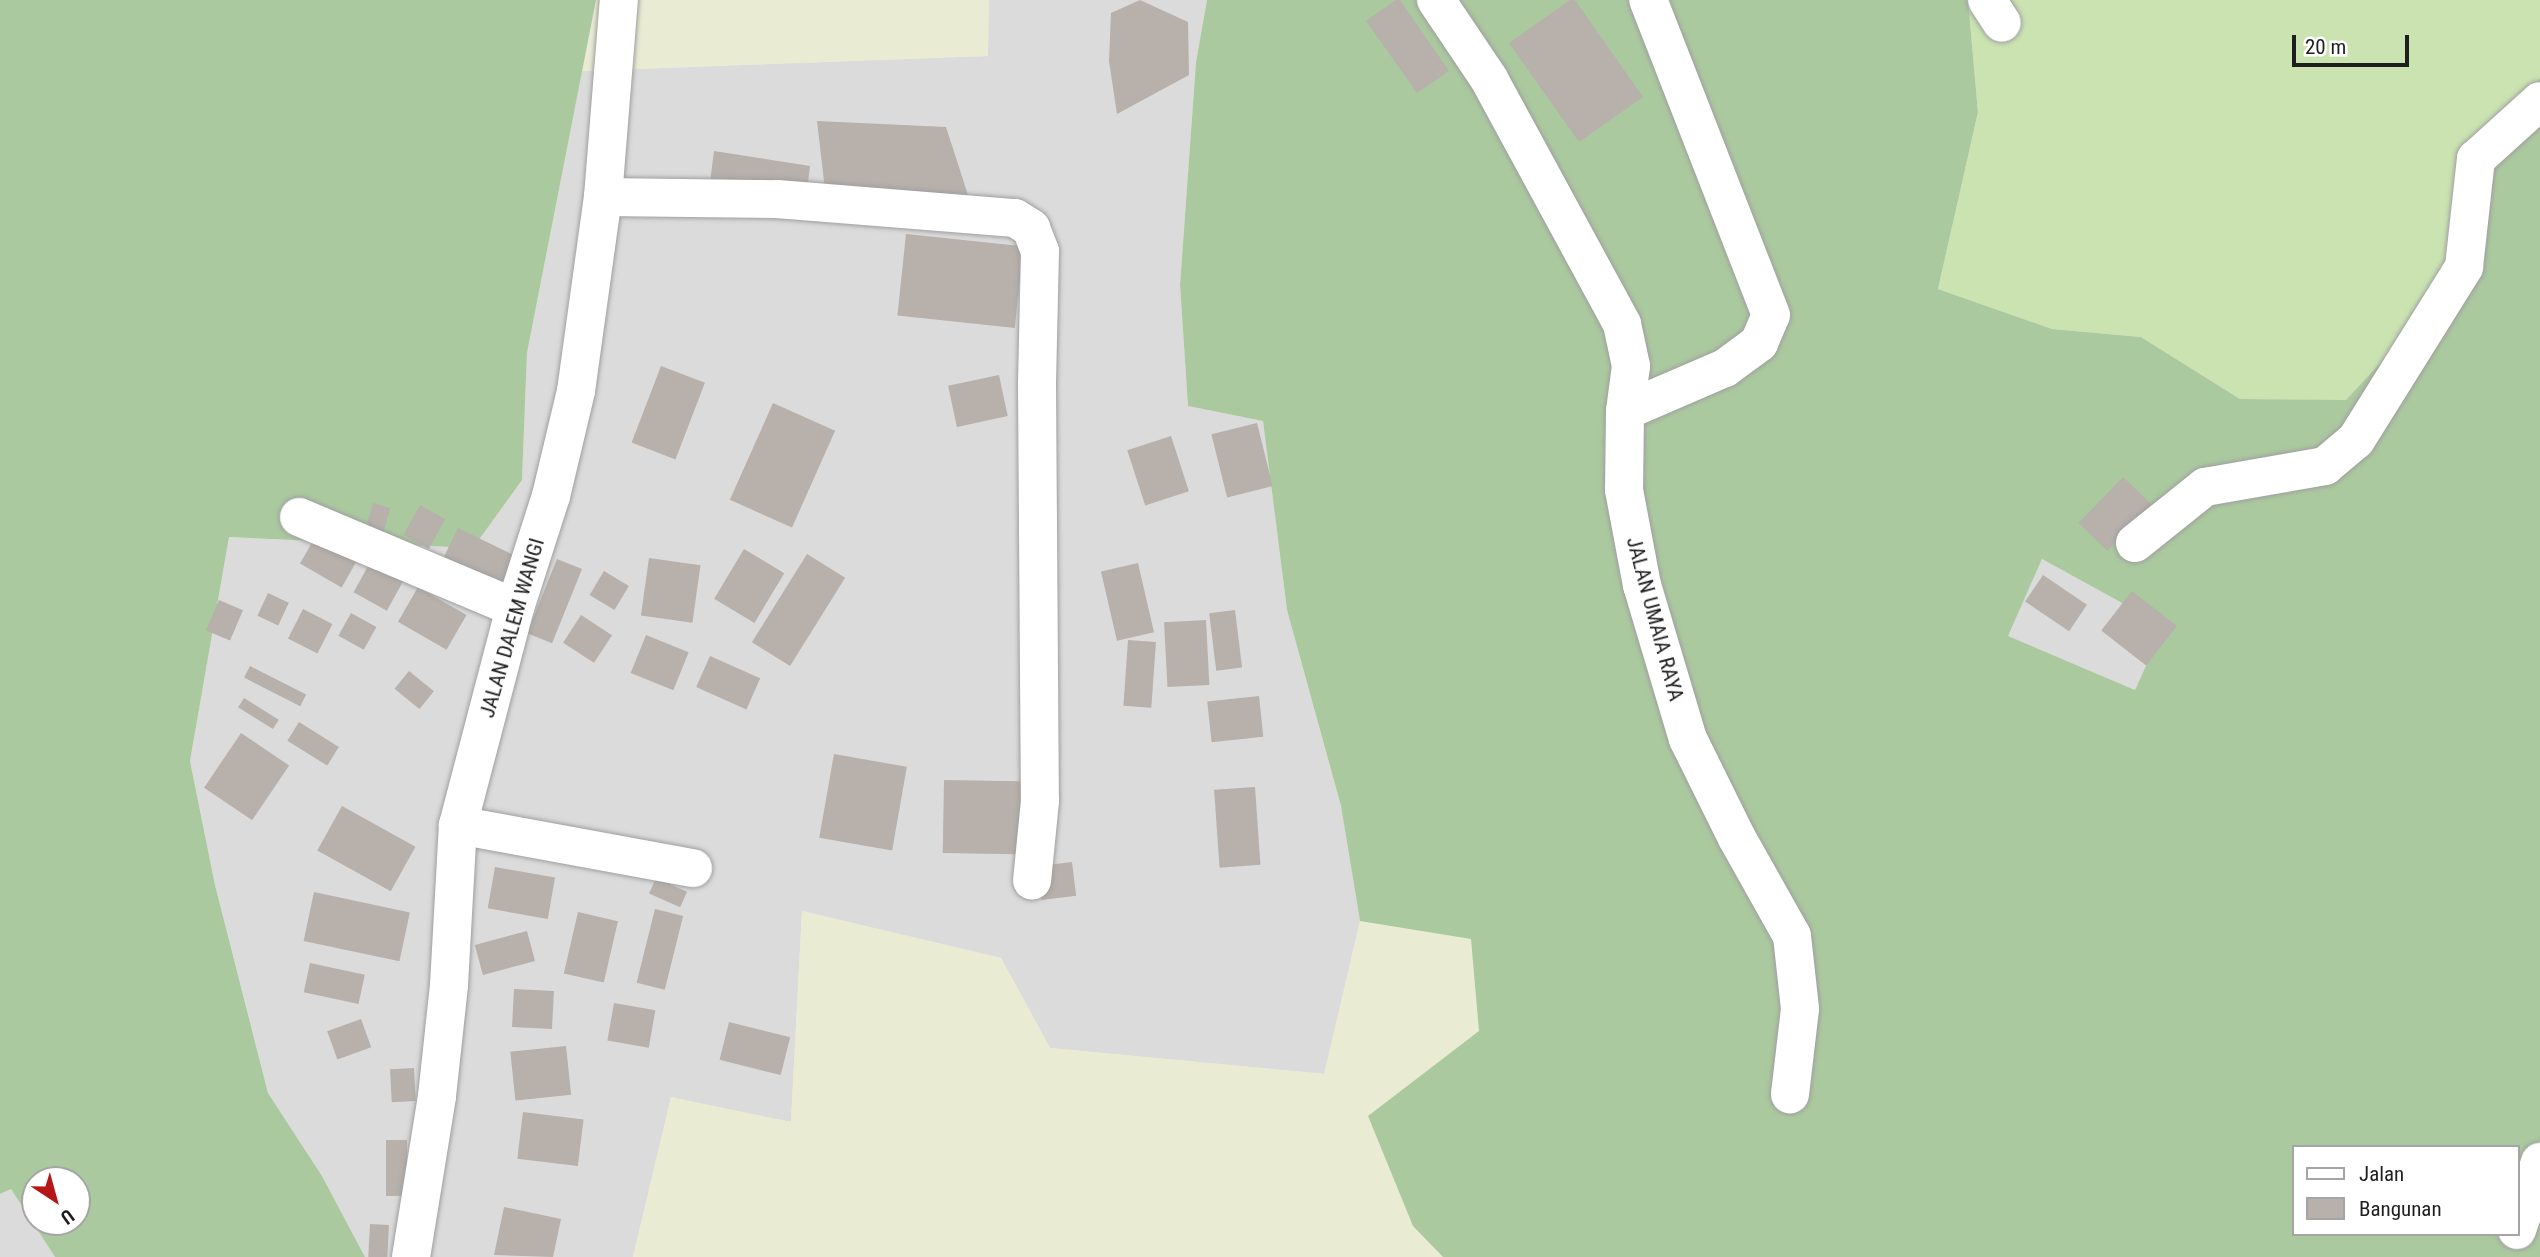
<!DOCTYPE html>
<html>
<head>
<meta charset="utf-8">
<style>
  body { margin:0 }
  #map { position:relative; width:2540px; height:1257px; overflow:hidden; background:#eeebe5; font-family:"Roboto Condensed",sans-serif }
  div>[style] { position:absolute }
  .residential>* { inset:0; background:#dcdbdb }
  .farmland>* { inset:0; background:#e9ebd3 }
  .grass>* { inset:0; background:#cae3b1 }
  .forest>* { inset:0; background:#abc99f }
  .building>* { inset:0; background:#b7b0ab; transform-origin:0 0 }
  .roads { filter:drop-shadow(0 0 2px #9f9f9f) drop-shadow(0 0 2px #9f9f9f) }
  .minor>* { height:38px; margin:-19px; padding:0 19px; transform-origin:19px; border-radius:19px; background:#fff }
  span { translate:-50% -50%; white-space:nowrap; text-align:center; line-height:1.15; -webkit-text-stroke:7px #fff; paint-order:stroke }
  .street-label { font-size:21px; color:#1e1e1e }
  .legend { position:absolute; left:2292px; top:1145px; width:228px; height:91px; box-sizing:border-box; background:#fff; border:2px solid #a5a5a5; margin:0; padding:9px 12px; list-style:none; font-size:21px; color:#1e1e1e }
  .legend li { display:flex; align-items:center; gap:14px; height:35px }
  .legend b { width:35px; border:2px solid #a5a5a5 }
  .north { position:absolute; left:21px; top:1166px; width:70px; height:70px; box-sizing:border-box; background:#fff; border:2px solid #a5a5a5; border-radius:50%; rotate:144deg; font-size:19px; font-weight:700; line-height:28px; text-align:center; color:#1e1e1e }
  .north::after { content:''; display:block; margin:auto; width:24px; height:32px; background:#b61618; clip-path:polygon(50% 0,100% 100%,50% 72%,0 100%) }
  .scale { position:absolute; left:2292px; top:35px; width:117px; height:32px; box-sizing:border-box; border:4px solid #1e1e1e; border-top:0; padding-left:9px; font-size:21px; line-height:24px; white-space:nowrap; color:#1e1e1e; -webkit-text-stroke:5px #fff; paint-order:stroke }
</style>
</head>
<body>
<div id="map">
  <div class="residential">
    <div style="clip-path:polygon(989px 0,1207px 0,1196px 62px,1180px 285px,1188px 406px,1263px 421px,1287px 610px,1341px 806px,1360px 921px,1325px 1074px,1050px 1048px,1001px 958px,802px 911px,791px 1122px,671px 1098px,633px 1257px,365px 1257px,322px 1176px,268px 1093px,215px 885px,190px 761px,229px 537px,473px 548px,522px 480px,527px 353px,582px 71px,987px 56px)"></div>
    <div style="clip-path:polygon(2042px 559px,2164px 626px,2135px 690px,2007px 636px)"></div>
    <div style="clip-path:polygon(11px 1189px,55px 1257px,0 1257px,0 1194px)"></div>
  </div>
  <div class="farmland">
    <div style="clip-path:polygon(596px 0,989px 0,988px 56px,582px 71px)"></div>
    <div style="clip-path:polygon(802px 911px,1001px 958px,1050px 1048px,1324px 1074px,1360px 921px,1471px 938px,1479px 1031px,1368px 1116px,1413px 1226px,1443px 1257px,633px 1257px,671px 1097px,791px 1122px)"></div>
  </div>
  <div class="grass">
    <div style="clip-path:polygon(1968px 0,2540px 0,2540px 78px,2415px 326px,2346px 401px,2240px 399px,2141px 337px,2052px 329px,1938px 289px,1978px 112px)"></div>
  </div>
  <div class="forest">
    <div style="clip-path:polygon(evenodd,0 0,596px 0,527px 353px,522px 480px,473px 548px,229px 537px,190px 761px,215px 885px,268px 1093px,322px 1176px,365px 1257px,55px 1257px,11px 1189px,0 1194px,0 0,35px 1180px,77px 1180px,77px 1222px,35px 1222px,35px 1180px)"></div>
    <div style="clip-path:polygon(evenodd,1207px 0,1968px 0,1978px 112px,1938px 289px,2052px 329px,2141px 337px,2240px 399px,2346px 400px,2415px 326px,2540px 78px,2540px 1257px,1443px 1257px,1413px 1226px,1368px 1116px,1479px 1031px,1471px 939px,1360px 921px,1341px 806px,1287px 610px,1263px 421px,1188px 406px,1180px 285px,1196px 62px,1207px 0,2042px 559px,2164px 626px,2135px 690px,2008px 636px,2042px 559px,1207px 0,2293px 1147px,2517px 1147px,2517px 1234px,2293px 1234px,2293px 1147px)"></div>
  </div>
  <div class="building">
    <div style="clip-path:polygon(1140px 0,1188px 22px,1189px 75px,1117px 114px,1109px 61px,1111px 13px)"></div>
    <div style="clip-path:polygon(1396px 0,1400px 0,1449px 71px,1417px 93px,1366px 21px)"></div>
    <div style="clip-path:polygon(1570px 0,1575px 0,1643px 97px,1579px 142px,1509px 43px)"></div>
    <div style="clip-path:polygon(817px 121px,946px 127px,968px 195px,825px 190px)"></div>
    <div style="clip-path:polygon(714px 151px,810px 166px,807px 190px,710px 182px)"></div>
    <div style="left:906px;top:234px;width:118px;height:82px;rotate:6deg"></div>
    <div style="left:661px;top:366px;width:47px;height:82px;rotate:21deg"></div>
    <div style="left:999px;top:375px;width:42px;height:52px;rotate:78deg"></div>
    <div style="left:773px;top:403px;width:68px;height:106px;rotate:24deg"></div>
    <div style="left:1257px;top:423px;width:65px;height:47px;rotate:76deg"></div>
    <div style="left:1171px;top:436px;width:58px;height:46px;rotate:72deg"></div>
    <div style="left:2123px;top:477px;width:40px;height:64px;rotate:44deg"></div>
    <div style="left:373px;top:503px;width:18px;height:35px;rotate:16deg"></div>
    <div style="left:420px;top:505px;width:29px;height:34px;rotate:29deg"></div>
    <div style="left:458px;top:528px;width:64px;height:42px;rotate:26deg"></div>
    <div style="left:317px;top:534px;width:48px;height:34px;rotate:30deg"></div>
    <div style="left:744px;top:549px;width:47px;height:58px;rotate:31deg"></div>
    <div style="left:807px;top:554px;width:45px;height:104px;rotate:32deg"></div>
    <div style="left:649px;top:558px;width:52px;height:58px;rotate:8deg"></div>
    <div style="left:372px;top:559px;width:38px;height:38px;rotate:29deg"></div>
    <div style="left:557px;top:559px;width:27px;height:80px;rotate:22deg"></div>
    <div style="left:1138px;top:563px;width:71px;height:38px;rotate:77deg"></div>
    <div style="left:604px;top:571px;width:29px;height:28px;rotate:31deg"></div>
    <div style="left:2043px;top:575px;width:53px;height:32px;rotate:34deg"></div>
    <div style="left:418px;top:587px;width:56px;height:40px;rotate:30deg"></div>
    <div style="left:2132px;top:591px;width:57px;height:50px;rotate:38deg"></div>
    <div style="left:268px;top:593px;width:23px;height:25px;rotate:25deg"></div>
    <div style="left:219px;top:600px;width:26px;height:33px;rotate:23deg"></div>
    <div style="left:303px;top:609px;width:33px;height:33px;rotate:27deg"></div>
    <div style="left:1235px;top:610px;width:58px;height:26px;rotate:83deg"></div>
    <div style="left:351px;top:613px;width:29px;height:26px;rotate:29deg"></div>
    <div style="left:581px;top:615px;width:37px;height:33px;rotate:33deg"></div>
    <div style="left:1206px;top:620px;width:65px;height:42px;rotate:87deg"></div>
    <div style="left:646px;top:635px;width:46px;height:41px;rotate:22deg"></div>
    <div style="left:1128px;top:640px;width:28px;height:66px;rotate:4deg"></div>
    <div style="left:710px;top:656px;width:55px;height:34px;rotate:24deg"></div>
    <div style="left:250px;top:666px;width:63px;height:13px;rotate:27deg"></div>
    <div style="left:409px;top:671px;width:32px;height:23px;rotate:39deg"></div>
    <div style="left:1259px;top:696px;width:41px;height:52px;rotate:84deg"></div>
    <div style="left:244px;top:698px;width:41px;height:11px;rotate:32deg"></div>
    <div style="left:299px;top:722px;width:47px;height:22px;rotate:32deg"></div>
    <div style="left:241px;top:733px;width:58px;height:66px;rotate:34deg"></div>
    <div style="left:834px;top:754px;width:74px;height:85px;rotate:10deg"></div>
    <div style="left:944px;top:780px;width:87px;height:73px;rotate:1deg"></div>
    <div style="left:1255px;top:787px;width:78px;height:41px;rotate:86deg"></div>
    <div style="left:342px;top:806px;width:84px;height:51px;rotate:29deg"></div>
    <div style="left:1072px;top:862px;width:34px;height:35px;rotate:83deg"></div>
    <div style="left:495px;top:867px;width:61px;height:42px;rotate:10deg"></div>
    <div style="left:656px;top:878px;width:34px;height:17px;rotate:24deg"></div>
    <div style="left:314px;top:892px;width:98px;height:50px;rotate:12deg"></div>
    <div style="left:655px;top:909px;width:29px;height:76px;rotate:14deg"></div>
    <div style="left:578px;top:912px;width:41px;height:63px;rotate:13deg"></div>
    <div style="left:527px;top:931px;width:31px;height:54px;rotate:75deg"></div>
    <div style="left:310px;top:963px;width:56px;height:30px;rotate:12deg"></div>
    <div style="left:514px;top:989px;width:40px;height:38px;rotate:3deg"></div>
    <div style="left:614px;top:1003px;width:42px;height:38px;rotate:10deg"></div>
    <div style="left:361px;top:1019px;width:30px;height:36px;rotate:70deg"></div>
    <div style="left:729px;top:1022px;width:63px;height:39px;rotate:14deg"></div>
    <div style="left:566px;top:1046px;width:49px;height:56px;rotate:84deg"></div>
    <div style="left:414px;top:1068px;width:33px;height:24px;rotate:87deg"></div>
    <div style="left:523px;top:1112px;width:61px;height:47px;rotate:7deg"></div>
    <div style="left:386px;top:1140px;width:21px;height:56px"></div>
    <div style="clip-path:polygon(504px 1207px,561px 1219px,553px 1257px,494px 1255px)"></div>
    <div style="left:370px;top:1224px;width:19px;height:33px;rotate:3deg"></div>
  </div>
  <div class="roads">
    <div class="minor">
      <div style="left:1436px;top:0;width:95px;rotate:56.1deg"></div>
      <div style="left:1489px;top:79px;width:279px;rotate:61.5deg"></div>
      <div style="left:1622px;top:324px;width:43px;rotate:77.9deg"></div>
      <div style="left:1631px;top:366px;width:45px;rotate:97.6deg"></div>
      <div style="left:1625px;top:411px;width:79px;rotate:90.7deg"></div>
      <div style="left:1624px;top:490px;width:97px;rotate:79.3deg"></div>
      <div style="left:1642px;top:585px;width:161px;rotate:73.4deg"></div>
      <div style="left:1688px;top:739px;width:110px;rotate:63.7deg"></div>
      <div style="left:1737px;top:838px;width:112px;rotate:60.7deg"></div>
      <div style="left:1792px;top:936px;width:73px;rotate:83.7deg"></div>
      <div style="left:1800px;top:1009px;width:86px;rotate:96.7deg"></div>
      <div style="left:1987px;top:0;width:27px;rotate:57deg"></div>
      <div style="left:603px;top:197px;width:174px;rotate:0.7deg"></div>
      <div style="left:777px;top:199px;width:239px;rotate:4.6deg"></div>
      <div style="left:1015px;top:218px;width:19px;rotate:32deg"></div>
      <div style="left:1031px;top:228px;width:25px;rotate:69deg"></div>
      <div style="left:1040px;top:251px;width:134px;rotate:91.3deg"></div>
      <div style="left:1037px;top:385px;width:416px;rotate:89.6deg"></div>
      <div style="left:1040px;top:801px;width:80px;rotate:95.7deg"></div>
      <div style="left:1625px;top:411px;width:109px;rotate:-23.3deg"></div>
      <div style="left:1725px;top:368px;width:42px;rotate:-36.3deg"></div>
      <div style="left:1759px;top:343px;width:30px;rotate:-67deg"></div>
      <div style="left:1771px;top:315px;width:338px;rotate:-111.3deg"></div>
      <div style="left:299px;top:517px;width:234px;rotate:22.8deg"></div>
      <div style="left:2135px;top:543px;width:90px;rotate:-38.7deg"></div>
      <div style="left:2205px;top:487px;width:122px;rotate:-9.9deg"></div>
      <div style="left:2325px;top:466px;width:40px;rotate:-40deg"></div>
      <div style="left:2356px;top:440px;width:204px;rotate:-58deg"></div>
      <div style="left:2464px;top:267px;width:109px;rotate:-83.7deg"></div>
      <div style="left:2476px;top:159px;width:86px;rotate:-42.2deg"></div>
      <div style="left:458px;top:825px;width:239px;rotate:10.4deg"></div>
      <div style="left:2517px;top:1230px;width:72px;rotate:-71.3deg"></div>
      <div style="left:411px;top:1257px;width:163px;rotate:-80.8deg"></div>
      <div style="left:437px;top:1096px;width:112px;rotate:-83.8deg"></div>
      <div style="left:449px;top:985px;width:160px;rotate:-86.8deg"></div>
      <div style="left:458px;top:825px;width:224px;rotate:-75.3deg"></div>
      <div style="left:515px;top:608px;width:118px;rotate:-72.2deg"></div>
      <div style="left:551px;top:496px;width:108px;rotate:-76.6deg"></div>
      <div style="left:576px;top:391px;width:196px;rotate:-82.1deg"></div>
      <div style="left:603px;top:197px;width:198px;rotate:-85.4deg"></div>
    </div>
  </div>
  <div class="street-label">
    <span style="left:1655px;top:619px;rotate:75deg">JALAN UMAIA RAYA</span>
    <span style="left:512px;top:628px;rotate:-74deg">JALAN DALEM WANGI</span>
  </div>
  <ul class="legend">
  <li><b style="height:9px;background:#fff"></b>Jalan</li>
  <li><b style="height:19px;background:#b7b0ab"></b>Bangunan</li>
  </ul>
  <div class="north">U</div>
  <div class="scale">20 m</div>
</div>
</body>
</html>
